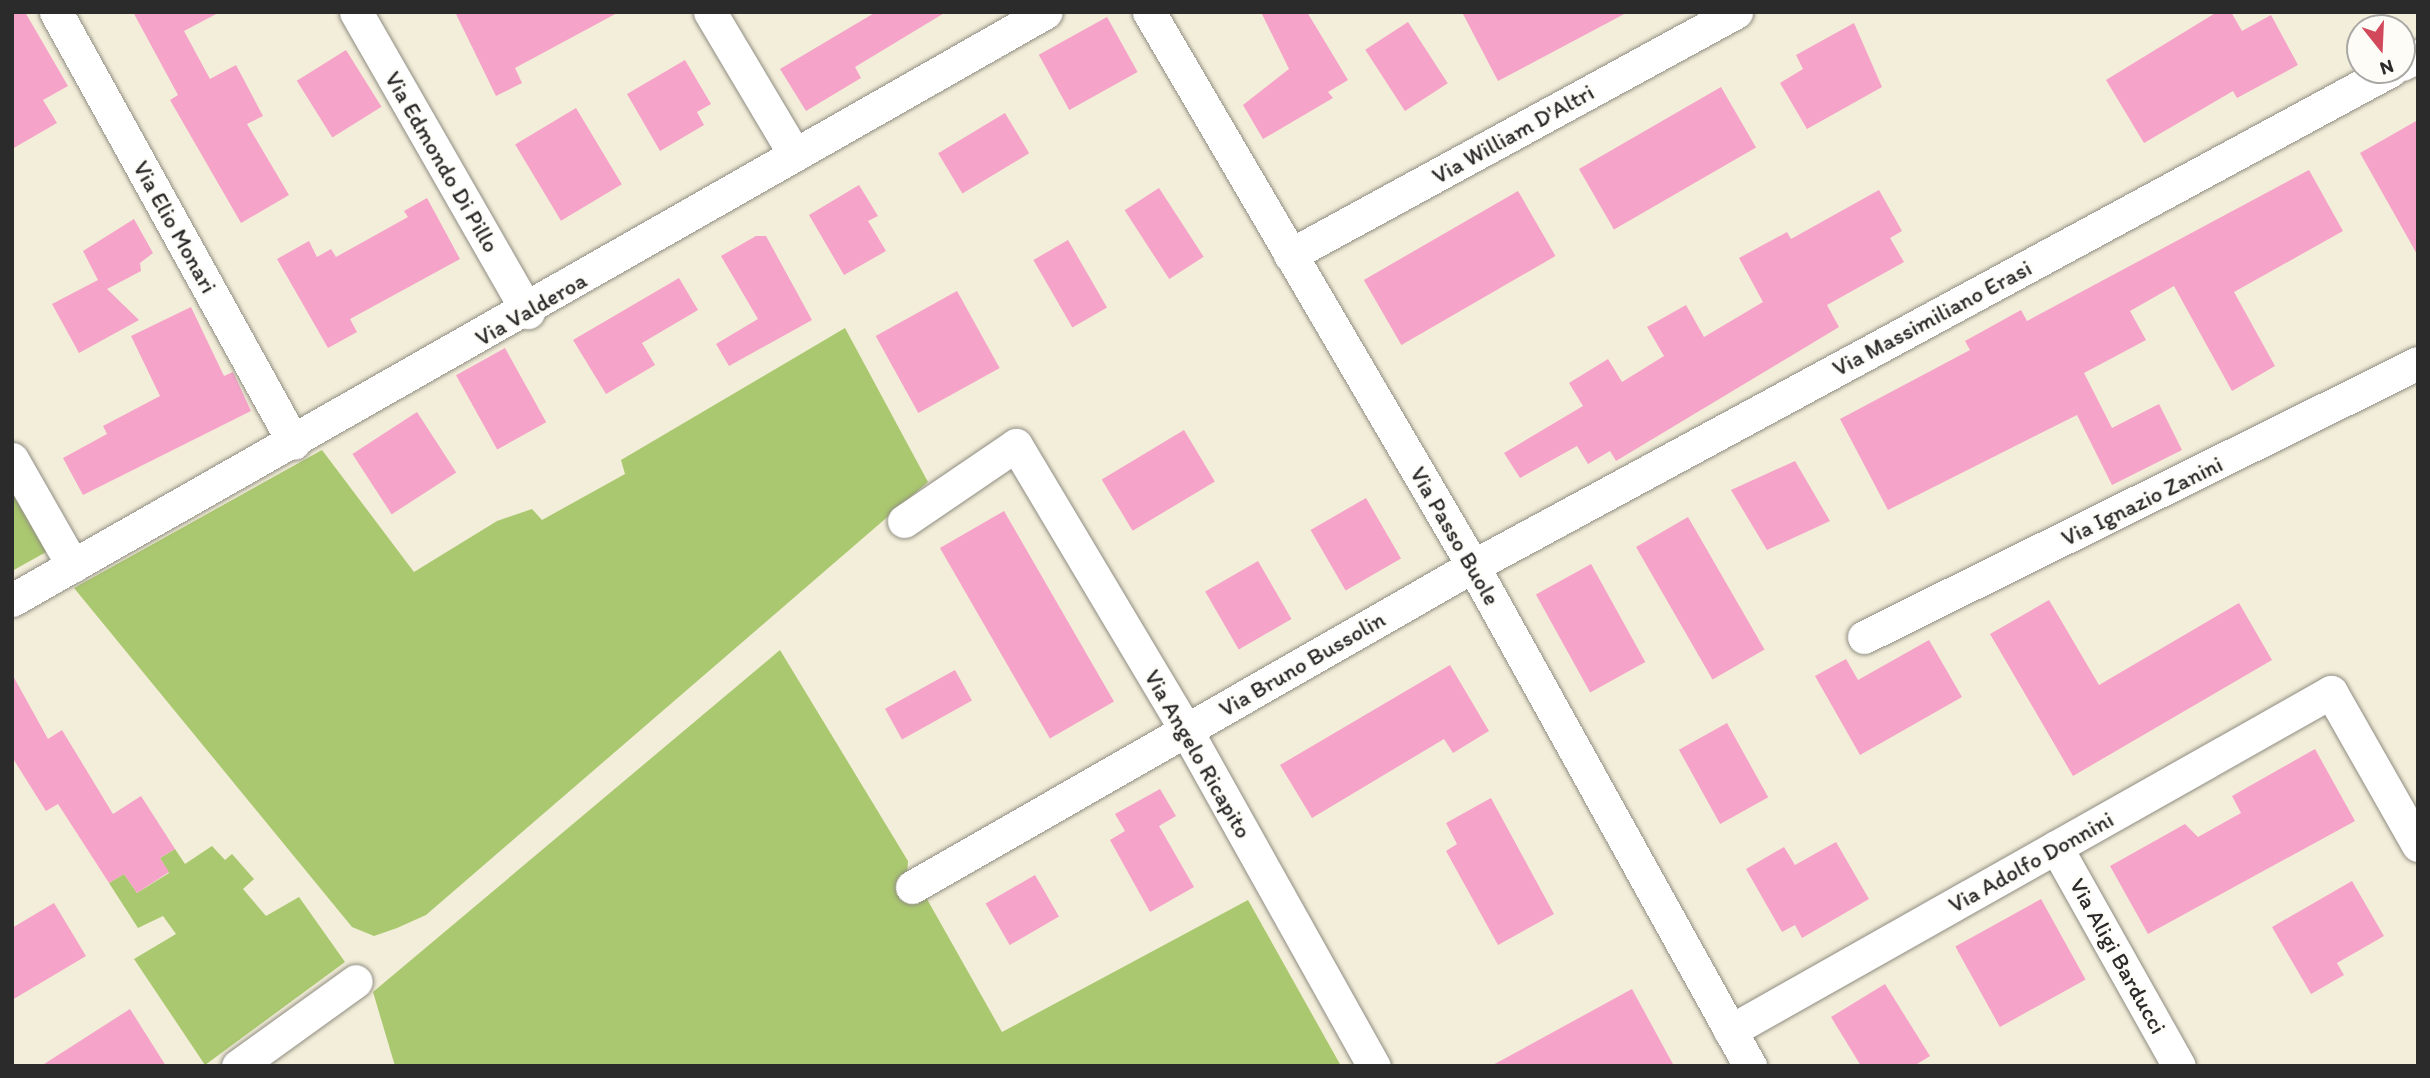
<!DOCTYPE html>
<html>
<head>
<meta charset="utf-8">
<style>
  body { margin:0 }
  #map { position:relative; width:2430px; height:1078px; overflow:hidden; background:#f3eed9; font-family:Itim,sans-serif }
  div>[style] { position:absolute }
  .green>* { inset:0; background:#aac86f }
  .building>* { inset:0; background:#f5a3c9; transform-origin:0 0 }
  .roads { filter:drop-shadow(0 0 2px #8f8c82) drop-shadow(0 0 2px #8f8c82) }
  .minor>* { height:33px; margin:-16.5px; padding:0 16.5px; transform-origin:16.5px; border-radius:16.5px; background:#fff }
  span { translate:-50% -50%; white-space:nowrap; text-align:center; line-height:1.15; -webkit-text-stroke:5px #fdfcf7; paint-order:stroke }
  .street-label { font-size:23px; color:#2b2b2b }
  .frame { position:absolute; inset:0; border:14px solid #2b2b2b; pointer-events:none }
  .north { position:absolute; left:2346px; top:14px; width:70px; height:70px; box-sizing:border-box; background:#fdfcf7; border:2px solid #a9a8a5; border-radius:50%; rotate:162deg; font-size:19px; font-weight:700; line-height:28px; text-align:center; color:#2b2b2b }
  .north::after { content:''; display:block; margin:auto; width:24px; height:32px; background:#d1495b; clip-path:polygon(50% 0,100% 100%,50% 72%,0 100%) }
</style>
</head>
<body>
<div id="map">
  <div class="green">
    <div style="clip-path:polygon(845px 328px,928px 482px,426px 915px,397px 928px,374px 936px,352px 927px,74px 588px,322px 450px,414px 572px,497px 521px,532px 509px,542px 520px,625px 474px,621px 460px)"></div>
    <div style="clip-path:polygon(12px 485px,48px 551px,12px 571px)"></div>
    <div style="clip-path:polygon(780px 650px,908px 861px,906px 894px,923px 892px,1002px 1032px,1248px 900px,1341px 1066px,395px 1066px,373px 992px)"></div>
    <div style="clip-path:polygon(212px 846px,225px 860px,232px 854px,254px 879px,243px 889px,266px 916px,299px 897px,345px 962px,205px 1065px,134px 959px,176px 934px,163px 916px,138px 928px,109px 883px,124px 874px,137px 893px,169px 873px,160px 858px,175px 849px,185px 864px)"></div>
  </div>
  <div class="building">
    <div style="clip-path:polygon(12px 12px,25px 12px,68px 86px,43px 100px,57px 123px,12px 149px)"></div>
    <div style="clip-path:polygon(133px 12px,220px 12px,184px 31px,210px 79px,236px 65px,263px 116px,247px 124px,289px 195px,241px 223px,170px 100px,178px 95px)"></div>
    <div style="clip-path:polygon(455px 12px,619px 12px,515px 68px,522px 83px,496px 96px)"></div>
    <div style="clip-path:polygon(876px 12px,946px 12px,855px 67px,861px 78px,806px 111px,780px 69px)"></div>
    <div style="clip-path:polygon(1261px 12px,1307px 12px,1348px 80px,1328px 92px,1333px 98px,1263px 139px,1243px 105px,1289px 69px)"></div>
    <div style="clip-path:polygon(1462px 12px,1628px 12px,1498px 81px)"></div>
    <div style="clip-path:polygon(2217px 12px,2231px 12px,2242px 31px,2271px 15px,2298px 65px,2237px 98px,2233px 91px,2144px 143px,2106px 80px)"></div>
    <div style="left:1107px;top:17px;width:63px;height:78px;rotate:61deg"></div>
    <div style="left:1408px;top:22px;width:73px;height:51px;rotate:57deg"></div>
    <div style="clip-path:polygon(1854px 23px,1882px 87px,1807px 129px,1780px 83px,1803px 69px,1796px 55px)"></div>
    <div style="left:346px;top:50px;width:67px;height:58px;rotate:58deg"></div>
    <div style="clip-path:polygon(685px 60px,711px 104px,697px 112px,704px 125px,660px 151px,627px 94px)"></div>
    <div style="left:1721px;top:87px;width:70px;height:164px;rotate:60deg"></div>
    <div style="left:576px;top:108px;width:89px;height:71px;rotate:59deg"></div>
    <div style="left:1005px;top:113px;width:47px;height:78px;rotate:59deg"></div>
    <div style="clip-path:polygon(2418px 120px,2418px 256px,2360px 153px)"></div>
    <div style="clip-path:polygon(2309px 170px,2343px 231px,2234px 292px,2275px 366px,2232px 391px,2174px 286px,2130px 311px,2146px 340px,2084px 373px,2112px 428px,2159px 404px,2182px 450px,2112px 485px,2077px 415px,1888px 510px,1840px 419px,1970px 350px,1965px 341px,2021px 310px,2027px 321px)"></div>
    <div style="clip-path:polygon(859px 185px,878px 216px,868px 221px,886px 251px,844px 275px,809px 215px)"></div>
    <div style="left:1159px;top:188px;width:82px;height:41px;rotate:57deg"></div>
    <div style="clip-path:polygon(1879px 190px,1902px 231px,1890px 238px,1904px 262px,1827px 305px,1839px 327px,1616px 461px,1610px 451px,1588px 464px,1577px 446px,1520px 478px,1504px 453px,1583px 406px,1569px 383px,1608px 359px,1622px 382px,1664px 356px,1647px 327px,1686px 305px,1704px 337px,1763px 302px,1739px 258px,1787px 232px,1791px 239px)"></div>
    <div style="left:1518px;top:191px;width:75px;height:178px;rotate:60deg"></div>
    <div style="clip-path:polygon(427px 198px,460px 259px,350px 319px,357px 332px,328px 348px,277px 259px,309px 241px,317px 257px,331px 249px,336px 257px,408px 217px,404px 211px)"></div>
    <div style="clip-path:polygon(134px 219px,153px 253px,140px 263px,141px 271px,107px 289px,139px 320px,79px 353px,52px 304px,98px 280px,83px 251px)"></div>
    <div style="clip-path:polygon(756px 236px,766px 236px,812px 320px,729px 366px,716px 344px,758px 319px,721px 256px)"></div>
    <div style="left:1068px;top:240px;width:78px;height:40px;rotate:60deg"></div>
    <div style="clip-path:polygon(679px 278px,698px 310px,642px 343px,655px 365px,606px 394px,573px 340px)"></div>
    <div style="left:957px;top:291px;width:88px;height:93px;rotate:61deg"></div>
    <div style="clip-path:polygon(191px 307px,224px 376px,233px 372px,251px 411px,83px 495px,63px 458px,107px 434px,103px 426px,160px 396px,131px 336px)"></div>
    <div style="left:505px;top:348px;width:85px;height:56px;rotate:61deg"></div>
    <div style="left:417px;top:412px;width:72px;height:77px;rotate:57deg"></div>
    <div style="left:1184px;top:430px;width:60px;height:96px;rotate:59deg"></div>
    <div style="clip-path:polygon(1795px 461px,1830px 521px,1767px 550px,1731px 490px)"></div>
    <div style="left:1366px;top:498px;width:70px;height:64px;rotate:60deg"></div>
    <div style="left:1004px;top:511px;width:220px;height:74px;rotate:60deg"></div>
    <div style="left:1688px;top:517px;width:153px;height:60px;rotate:60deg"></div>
    <div style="left:1258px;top:561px;width:67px;height:61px;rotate:60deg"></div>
    <div style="left:1591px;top:564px;width:112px;height:63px;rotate:61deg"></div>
    <div style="clip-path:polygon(2049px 600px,2099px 685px,2239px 603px,2272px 660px,2073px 776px,1990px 634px)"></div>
    <div style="clip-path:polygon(1929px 640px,1962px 697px,1860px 755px,1815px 676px,1846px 659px,1858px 680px)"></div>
    <div style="clip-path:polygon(1450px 665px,1489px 731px,1453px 753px,1444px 739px,1312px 818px,1280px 765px)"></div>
    <div style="left:955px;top:670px;width:35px;height:80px;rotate:61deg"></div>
    <div style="clip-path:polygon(12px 674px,48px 739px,62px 730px,113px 814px,141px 796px,175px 849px,160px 858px,169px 872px,137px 893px,124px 874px,109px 883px,58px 804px,46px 811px,12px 757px)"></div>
    <div style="left:1727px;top:723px;width:85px;height:55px;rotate:61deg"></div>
    <div style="clip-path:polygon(2315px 749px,2355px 821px,2148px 934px,2110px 866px,2185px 824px,2198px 837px,2241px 813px,2232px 796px)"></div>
    <div style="clip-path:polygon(1160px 789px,1176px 816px,1159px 826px,1194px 887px,1150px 912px,1110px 840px,1125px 831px,1115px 814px)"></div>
    <div style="clip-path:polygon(1491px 798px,1554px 914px,1498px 945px,1446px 851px,1457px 844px,1446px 823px)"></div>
    <div style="clip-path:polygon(1836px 842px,1869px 899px,1802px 938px,1795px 925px,1782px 932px,1746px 869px,1784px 847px,1795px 865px)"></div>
    <div style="left:1035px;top:875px;width:48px;height:57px;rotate:60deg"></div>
    <div style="clip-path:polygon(2352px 881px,2384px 936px,2337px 963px,2344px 975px,2311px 994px,2272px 927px)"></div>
    <div style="left:2041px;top:899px;width:92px;height:98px;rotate:61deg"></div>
    <div style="clip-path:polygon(54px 903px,86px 956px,12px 1000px,12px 928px)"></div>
    <div style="clip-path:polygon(1885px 984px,1930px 1056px,1914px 1066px,1861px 1066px,1831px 1017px)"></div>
    <div style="clip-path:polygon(1632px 989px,1674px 1066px,1491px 1066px)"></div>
    <div style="clip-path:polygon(130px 1009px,166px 1066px,41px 1066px)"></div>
  </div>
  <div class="roads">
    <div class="minor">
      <div style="left:56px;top:12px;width:492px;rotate:61.1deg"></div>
      <div style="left:356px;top:12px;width:346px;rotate:60.2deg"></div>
      <div style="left:710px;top:12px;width:166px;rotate:59.3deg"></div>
      <div style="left:1149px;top:12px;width:642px;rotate:59.68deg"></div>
      <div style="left:1473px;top:566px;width:572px;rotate:61.01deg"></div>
      <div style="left:2402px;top:64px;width:18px;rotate:-27deg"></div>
      <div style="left:1290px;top:255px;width:508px;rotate:-28.58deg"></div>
      <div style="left:12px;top:459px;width:123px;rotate:60.3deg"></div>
      <div style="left:904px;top:521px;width:135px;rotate:-34.2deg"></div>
      <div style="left:1016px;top:445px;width:332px;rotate:59.2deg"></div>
      <div style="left:1186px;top:730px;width:385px;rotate:60.8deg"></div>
      <div style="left:12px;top:600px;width:1189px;rotate:-29.63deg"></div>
      <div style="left:1864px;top:637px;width:618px;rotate:-26.32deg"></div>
      <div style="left:2056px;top:847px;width:251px;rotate:60.7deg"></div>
      <div style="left:912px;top:887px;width:646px;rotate:-29.78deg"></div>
      <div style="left:1473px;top:566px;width:1043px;rotate:-28.38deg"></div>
      <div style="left:1730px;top:1031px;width:690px;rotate:-29.43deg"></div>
      <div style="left:2331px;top:692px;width:176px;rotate:60.4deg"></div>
      <div style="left:238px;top:1066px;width:145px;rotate:-35.8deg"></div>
    </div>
  </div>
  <div class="street-label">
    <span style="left:1513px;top:134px;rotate:-29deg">Via William D'Altri</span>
    <span style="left:442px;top:162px;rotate:60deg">Via Edmondo Di Pillo</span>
    <span style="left:175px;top:227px;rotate:61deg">Via Elio Monari</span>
    <span style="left:531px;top:309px;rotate:-30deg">Via Valderoa</span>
    <span style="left:1932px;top:318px;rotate:-28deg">Via Massimiliano Erasi</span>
    <span style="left:2142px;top:501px;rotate:-26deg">Via Ignazio Zanini</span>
    <span style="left:1455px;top:536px;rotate:60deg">Via Passo Buole</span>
    <span style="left:1302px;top:664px;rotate:-30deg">Via Bruno Bussolin</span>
    <span style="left:1198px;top:754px;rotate:60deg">Via Angelo Ricapito</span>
    <span style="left:2031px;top:862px;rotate:-29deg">Via Adolfo Donnini</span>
    <span style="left:2118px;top:956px;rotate:61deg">Via Aligi Barducci</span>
  </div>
  <div class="frame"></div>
  <div class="north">N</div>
</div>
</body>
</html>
